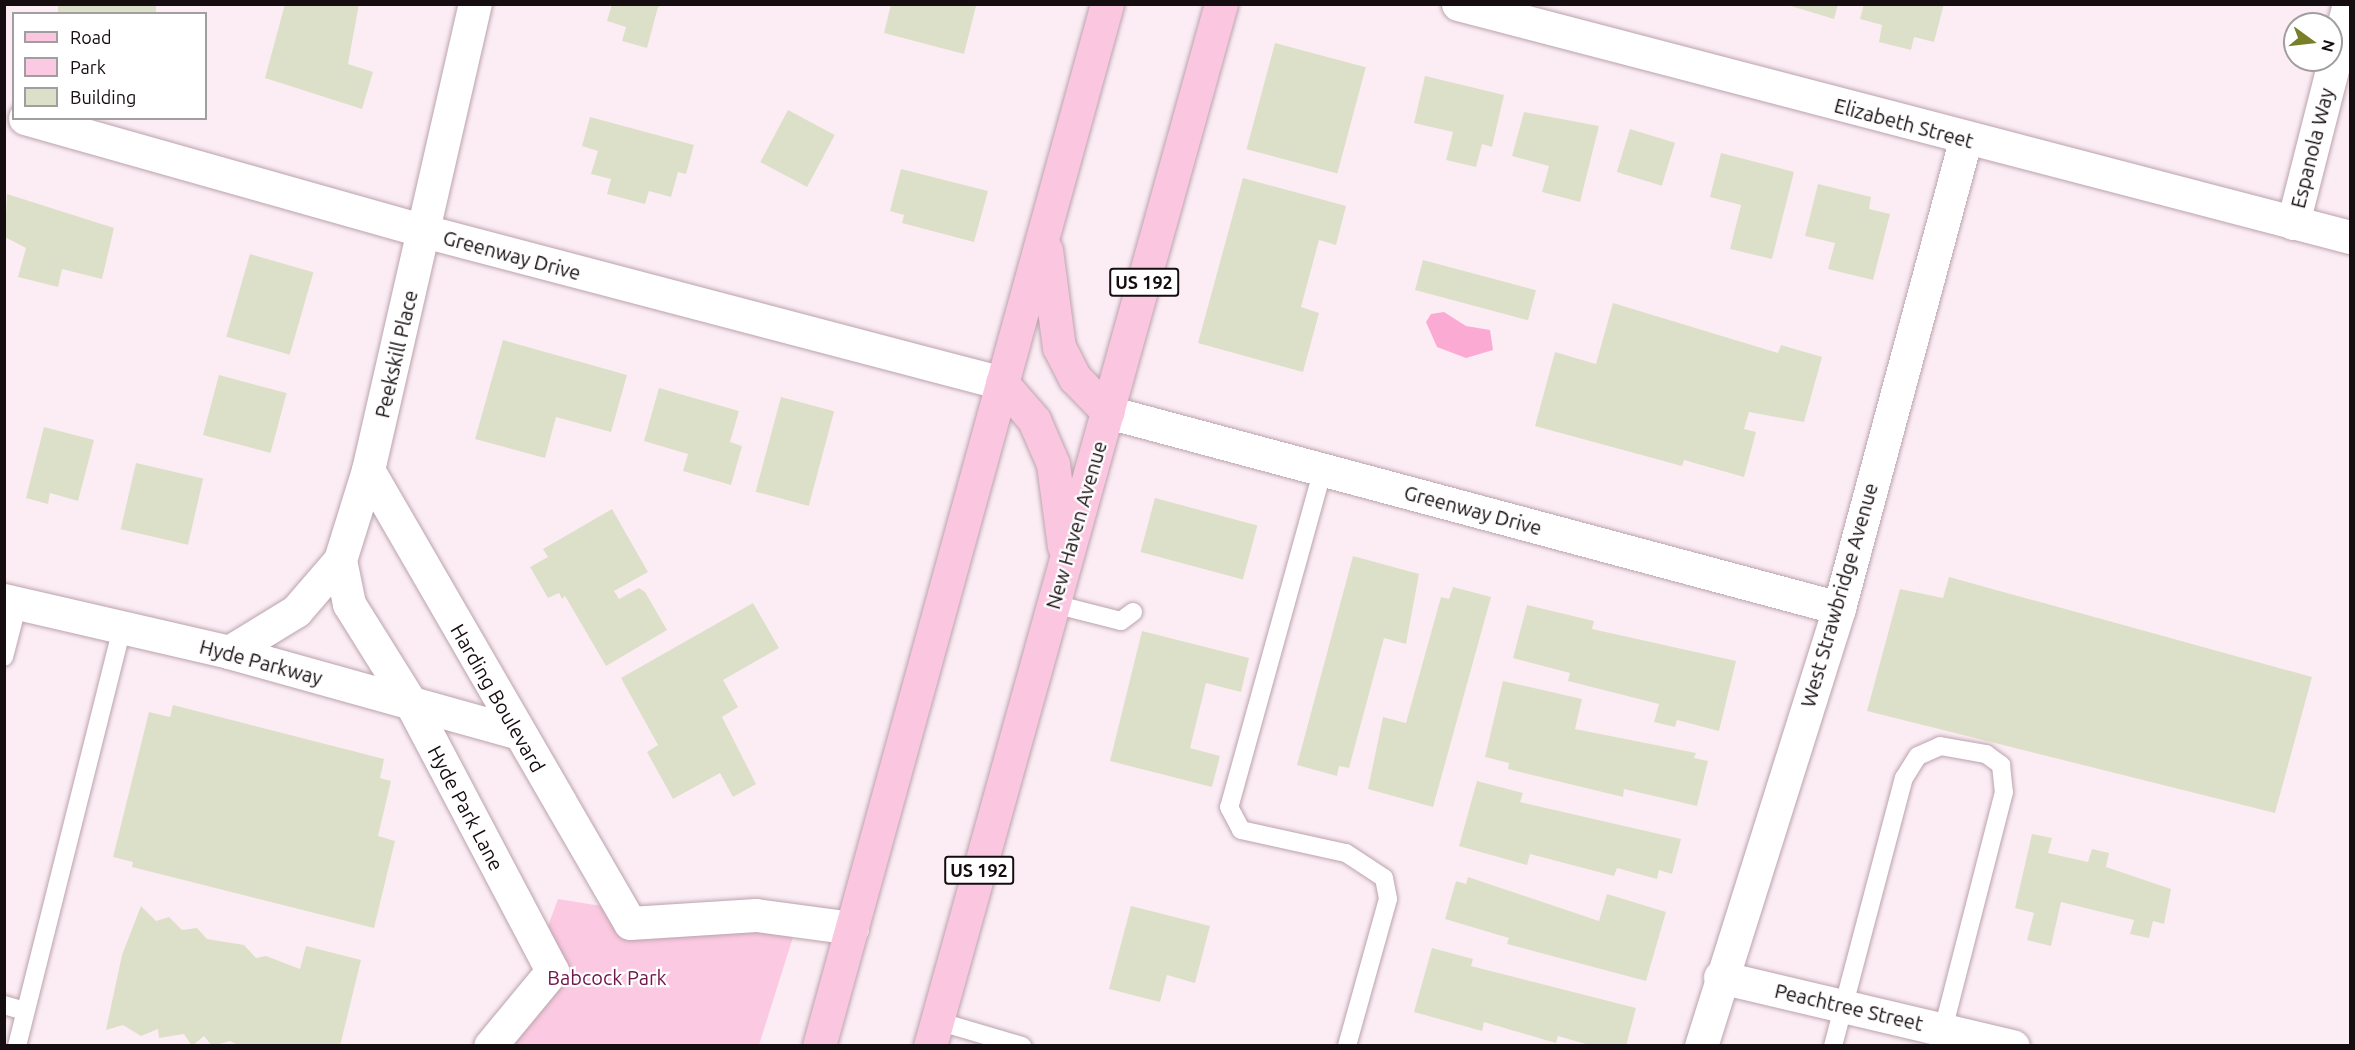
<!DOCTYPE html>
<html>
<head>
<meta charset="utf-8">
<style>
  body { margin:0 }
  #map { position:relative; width:2355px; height:1050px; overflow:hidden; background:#fcedf4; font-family:Ubuntu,sans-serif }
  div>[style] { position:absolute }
  .green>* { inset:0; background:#fbc9e1 }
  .water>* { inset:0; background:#fbabd3 }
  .building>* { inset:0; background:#dde0c8; transform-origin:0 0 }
  .roads { filter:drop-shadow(0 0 2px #bba3ae) drop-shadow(0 0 2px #bba3ae) }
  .lane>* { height:18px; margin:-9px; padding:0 9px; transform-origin:9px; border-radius:9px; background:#fff }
  .street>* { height:33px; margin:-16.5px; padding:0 16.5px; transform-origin:16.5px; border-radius:16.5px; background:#fff }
  .primary>* { height:33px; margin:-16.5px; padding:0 16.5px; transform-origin:16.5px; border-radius:16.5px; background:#fbc6e0 }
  span { translate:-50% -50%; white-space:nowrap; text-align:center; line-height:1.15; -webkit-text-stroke:4.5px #fff; paint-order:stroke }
  .shield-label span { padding:2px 4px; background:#fff; border:2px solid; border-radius:4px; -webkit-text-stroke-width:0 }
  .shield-label { font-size:18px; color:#160d11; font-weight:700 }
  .street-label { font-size:20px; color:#160d11 }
  .park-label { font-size:20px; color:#71164d }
  .frame { position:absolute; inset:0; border:6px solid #160d11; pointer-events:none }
  .legend { position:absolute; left:12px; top:12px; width:195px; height:108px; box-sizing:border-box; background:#fff; border:2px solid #a29ea0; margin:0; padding:8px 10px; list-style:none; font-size:18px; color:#160d11 }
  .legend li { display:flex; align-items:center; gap:12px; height:30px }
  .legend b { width:30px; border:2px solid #a29ea0 }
  .north { position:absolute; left:2283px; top:12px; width:60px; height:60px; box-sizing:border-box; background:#fff; border:2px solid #a29ea0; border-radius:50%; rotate:105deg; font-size:16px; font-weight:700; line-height:24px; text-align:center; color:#160d11 }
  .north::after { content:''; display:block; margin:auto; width:21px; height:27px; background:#797e28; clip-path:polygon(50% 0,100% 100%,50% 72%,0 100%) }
</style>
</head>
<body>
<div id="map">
  <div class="green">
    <div style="clip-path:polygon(558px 899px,793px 937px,759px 1045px,503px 1046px)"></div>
  </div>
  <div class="water">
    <div style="clip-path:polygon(1444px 312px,1466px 326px,1490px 330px,1493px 350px,1466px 358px,1437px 347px,1426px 322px,1431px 314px)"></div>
  </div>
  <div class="building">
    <div style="left:58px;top:4px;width:98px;height:10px"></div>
    <div style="clip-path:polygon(285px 4px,359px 4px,348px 64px,373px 72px,362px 109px,265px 78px)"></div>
    <div style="clip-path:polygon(612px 4px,666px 4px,658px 7px,647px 48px,622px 41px,626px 27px,607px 21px)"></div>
    <div style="clip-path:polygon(891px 4px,976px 6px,964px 54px,884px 33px)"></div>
    <div style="clip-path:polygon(1784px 4px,1838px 4px,1834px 19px)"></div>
    <div style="clip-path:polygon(1864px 4px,1944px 4px,1934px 42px,1914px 37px,1911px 50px,1879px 42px,1882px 25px,1860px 19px)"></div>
    <div style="left:1275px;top:43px;width:94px;height:110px;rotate:15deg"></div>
    <div style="clip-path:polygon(1425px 76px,1504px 95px,1492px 147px,1482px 144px,1476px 167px,1446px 160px,1453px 132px,1414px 123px)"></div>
    <div style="left:788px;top:110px;width:53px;height:59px;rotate:28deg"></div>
    <div style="clip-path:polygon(1524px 112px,1599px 126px,1580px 202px,1542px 192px,1549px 166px,1512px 156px)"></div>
    <div style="clip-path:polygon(590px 117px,694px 145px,686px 174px,678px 172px,671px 197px,649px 191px,645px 204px,607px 194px,611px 179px,591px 174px,598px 151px,582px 146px)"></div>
    <div style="left:1630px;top:129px;width:47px;height:45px;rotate:17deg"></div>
    <div style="clip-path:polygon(1721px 153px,1794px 172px,1772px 259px,1730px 249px,1741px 205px,1710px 197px)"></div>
    <div style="clip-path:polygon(901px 169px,988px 191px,974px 242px,902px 223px,904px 215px,890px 211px)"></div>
    <div style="clip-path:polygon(1243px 178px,1346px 206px,1336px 245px,1319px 240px,1301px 307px,1319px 313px,1303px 372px,1198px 343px)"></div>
    <div style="clip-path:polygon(1818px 184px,1871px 197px,1869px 209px,1890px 214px,1873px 280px,1828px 269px,1835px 243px,1805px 236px)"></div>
    <div style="clip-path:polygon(7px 194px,114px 228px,102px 279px,62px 269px,58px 287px,18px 277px,26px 248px,5px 237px)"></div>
    <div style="left:250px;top:254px;width:66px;height:86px;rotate:16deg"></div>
    <div style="left:1423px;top:260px;width:117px;height:31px;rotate:15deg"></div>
    <div style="clip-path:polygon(1613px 303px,1778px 353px,1781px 345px,1822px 357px,1804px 422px,1749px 412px,1744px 429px,1756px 432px,1744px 477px,1684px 460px,1682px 466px,1535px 426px,1555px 352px,1596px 364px)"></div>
    <div style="clip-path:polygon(503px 340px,627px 375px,611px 432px,556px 417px,545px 458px,475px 439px)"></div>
    <div style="left:219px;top:375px;width:70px;height:62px;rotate:15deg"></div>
    <div style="clip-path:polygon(659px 388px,739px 411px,730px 442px,742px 446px,731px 485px,683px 471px,688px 454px,644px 441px)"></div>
    <div style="left:781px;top:397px;width:55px;height:98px;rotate:15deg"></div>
    <div style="clip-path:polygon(44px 427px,94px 440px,78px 501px,50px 493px,48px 504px,26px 498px)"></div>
    <div style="left:136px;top:463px;width:69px;height:68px;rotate:13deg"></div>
    <div style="left:1155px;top:498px;width:106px;height:56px;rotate:15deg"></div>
    <div style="clip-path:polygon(612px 509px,648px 572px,614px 591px,619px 599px,639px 588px,645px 592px,667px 630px,606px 666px,565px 596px,562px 599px,559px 593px,548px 598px,530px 567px,548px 557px,543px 549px)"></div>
    <div style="clip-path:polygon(1353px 556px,1419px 574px,1406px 644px,1384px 638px,1349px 768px,1339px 766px,1337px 776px,1297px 765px)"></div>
    <div style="clip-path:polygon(1949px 577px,2312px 677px,2275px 813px,1867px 711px,1900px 589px,1943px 598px)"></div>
    <div style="clip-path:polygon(1453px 587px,1491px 597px,1433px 807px,1368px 789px,1383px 717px,1406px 723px,1441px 597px,1449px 599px)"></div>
    <div style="clip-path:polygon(753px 603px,779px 648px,723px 680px,738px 707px,722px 717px,756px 784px,733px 797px,720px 773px,673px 799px,647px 752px,658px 745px,621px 678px)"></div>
    <div style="clip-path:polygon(1527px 605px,1594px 621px,1592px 629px,1736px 661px,1719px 731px,1677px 720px,1675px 727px,1654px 722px,1659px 704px,1568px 681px,1570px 673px,1513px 658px)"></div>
    <div style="clip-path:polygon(1142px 631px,1249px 658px,1241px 692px,1206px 683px,1190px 748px,1220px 756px,1212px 787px,1110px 761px)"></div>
    <div style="clip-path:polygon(1503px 681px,1582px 699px,1575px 729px,1696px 753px,1694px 758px,1708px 761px,1697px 806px,1624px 789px,1623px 797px,1508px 769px,1509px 763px,1485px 757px)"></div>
    <div style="clip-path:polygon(173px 705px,384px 759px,380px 778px,391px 781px,378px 836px,395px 841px,374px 928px,132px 867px,133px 862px,113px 857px,149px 712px,170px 717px)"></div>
    <div style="clip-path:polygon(1477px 781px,1523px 793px,1520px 802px,1681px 839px,1672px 874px,1659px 870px,1657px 879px,1617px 868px,1614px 876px,1530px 854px,1527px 865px,1459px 846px)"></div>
    <div style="clip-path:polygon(2032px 834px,2052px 838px,2048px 853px,2088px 862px,2092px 849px,2109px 853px,2106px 867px,2171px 889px,2164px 924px,2153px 921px,2149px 938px,2130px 934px,2134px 920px,2061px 902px,2051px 946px,2027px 940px,2034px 913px,2015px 908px)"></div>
    <div style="clip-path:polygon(1468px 877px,1599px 921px,1607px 894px,1666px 912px,1646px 981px,1507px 944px,1509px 938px,1445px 919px,1456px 881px,1466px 884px)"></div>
    <div style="clip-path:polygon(141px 906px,156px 921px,169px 917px,182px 930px,197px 928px,207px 939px,244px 945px,256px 958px,266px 956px,300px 969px,306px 946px,361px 960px,340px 1046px,240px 1046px,230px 1041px,212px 1046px,204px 1036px,192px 1046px,184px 1034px,159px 1038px,158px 1029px,141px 1036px,123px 1025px,106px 1030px,122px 955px)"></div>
    <div style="clip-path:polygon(1131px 906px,1210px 926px,1195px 983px,1167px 975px,1160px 1002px,1109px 989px)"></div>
    <div style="clip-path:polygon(1432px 948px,1473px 959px,1471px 966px,1636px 1008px,1626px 1046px,1593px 1046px,1558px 1036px,1556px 1043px,1484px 1022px,1482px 1031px,1414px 1012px)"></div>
  </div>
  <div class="roads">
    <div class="lane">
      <div style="left:1323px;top:469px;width:351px;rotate:105.5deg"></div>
      <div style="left:1229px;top:807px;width:26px;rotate:62deg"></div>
      <div style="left:1241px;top:830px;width:107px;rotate:12.4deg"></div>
      <div style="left:1346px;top:853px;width:45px;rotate:33.3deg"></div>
      <div style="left:1384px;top:878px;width:21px;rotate:79deg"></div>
      <div style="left:1388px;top:899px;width:153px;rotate:105.6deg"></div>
      <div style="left:1054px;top:604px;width:69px;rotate:14.2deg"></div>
      <div style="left:1121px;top:621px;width:15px;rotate:-37deg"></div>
      <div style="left:4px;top:657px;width:56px;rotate:-75.5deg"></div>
      <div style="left:4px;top:1005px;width:22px;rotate:16deg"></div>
      <div style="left:937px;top:1021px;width:89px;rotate:16.4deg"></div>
      <div style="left:17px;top:1046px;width:432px;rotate:-75.9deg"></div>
      <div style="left:1833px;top:1046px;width:277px;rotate:-75.2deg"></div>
      <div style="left:1904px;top:778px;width:26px;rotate:-58deg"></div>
      <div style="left:1918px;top:756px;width:24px;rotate:-24deg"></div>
      <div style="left:1940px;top:746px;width:47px;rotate:9.9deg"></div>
      <div style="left:1986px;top:754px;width:19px;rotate:36deg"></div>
      <div style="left:2001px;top:765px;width:27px;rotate:84deg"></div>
      <div style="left:2004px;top:792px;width:245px;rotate:104.4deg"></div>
    </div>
    <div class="street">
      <div style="left:1458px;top:4px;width:922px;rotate:14.64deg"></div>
      <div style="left:25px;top:118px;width:415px;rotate:15.8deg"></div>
      <div style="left:424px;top:231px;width:598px;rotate:14.73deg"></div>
      <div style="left:2293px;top:223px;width:226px;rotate:-75.7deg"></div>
      <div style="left:1108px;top:412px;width:757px;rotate:15.01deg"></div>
      <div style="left:368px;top:470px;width:523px;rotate:59.96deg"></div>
      <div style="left:630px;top:923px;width:126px;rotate:-3.6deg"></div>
      <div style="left:756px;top:915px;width:97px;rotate:7.7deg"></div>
      <div style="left:340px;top:560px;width:45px;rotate:78.4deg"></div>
      <div style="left:349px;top:604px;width:119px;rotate:58deg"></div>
      <div style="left:412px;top:705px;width:301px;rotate:62.2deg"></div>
      <div style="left:552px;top:971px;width:97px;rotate:129.6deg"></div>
      <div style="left:4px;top:600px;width:231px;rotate:13deg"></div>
      <div style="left:229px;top:652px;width:298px;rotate:15.6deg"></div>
      <div style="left:229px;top:652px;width:79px;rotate:-31.5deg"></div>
      <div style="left:296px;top:611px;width:67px;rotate:-49.2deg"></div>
      <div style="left:340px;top:560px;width:94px;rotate:-72.7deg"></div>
      <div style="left:368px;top:470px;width:478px;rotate:-77.1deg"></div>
      <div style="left:1720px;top:977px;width:301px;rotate:13.3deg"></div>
      <div style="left:1701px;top:1046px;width:459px;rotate:-72.5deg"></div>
      <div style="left:1839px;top:608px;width:485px;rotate:-74.9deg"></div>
    </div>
    <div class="primary">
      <div style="left:1046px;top:250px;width:98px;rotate:82.4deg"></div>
      <div style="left:1059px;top:347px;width:35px;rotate:63deg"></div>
      <div style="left:1075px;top:378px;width:47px;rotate:45.9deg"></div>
      <div style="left:1002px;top:383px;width:49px;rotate:49.1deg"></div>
      <div style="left:1034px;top:420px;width:48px;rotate:66.6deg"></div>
      <div style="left:1053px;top:464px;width:83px;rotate:82.4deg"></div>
      <div style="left:819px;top:1046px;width:1081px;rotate:-74.55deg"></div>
      <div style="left:930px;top:1046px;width:1082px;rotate:-74.4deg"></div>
    </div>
  </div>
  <div class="shield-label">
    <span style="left:1144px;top:282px">US 192</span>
    <span style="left:979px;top:870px">US 192</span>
  </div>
  <div class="street-label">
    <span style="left:1904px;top:123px;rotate:15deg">Elizabeth Street</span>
    <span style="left:2312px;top:148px;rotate:-76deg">Espanola Way</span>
    <span style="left:512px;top:255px;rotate:15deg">Greenway Drive</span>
    <span style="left:396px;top:354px;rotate:-77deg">Peekskill Place</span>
    <span style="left:1473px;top:510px;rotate:15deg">Greenway Drive</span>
    <span style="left:1076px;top:525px;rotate:-74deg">New Haven Avenue</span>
    <span style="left:1839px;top:595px;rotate:-74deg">West Strawbridge Avenue</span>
    <span style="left:261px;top:662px;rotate:15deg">Hyde Parkway</span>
    <span style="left:498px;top:698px;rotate:60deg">Harding Boulevard</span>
    <span style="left:466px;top:808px;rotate:62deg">Hyde Park Lane</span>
    <span style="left:1849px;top:1007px;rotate:13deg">Peachtree Street</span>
  </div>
  <div class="park-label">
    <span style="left:607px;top:977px">Babcock Park</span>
  </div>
  <div class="frame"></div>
  <ul class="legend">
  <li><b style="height:8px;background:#fbc6e0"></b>Road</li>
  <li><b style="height:16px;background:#fbc9e1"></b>Park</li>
  <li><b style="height:16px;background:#dde0c8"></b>Building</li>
  </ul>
  <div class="north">N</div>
</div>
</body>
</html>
